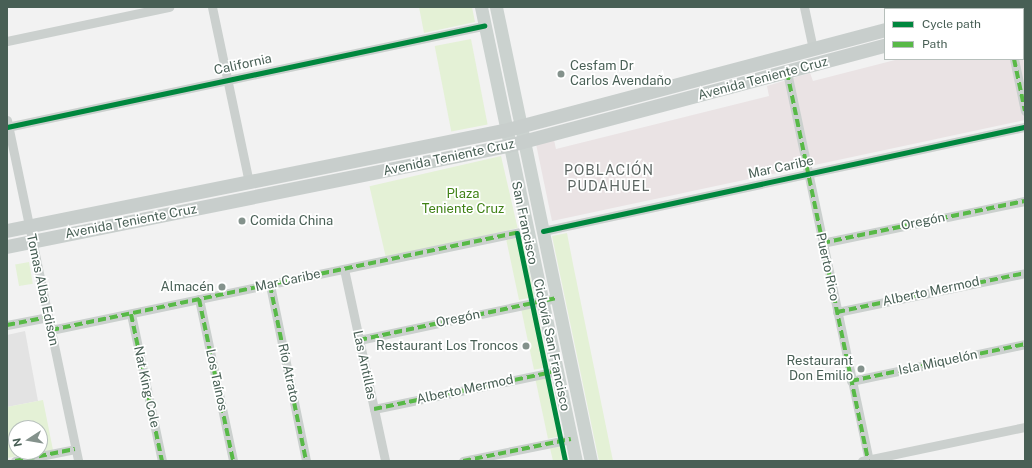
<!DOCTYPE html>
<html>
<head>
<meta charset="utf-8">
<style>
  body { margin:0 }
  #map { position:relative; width:1032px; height:468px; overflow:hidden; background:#f2f2f2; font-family:"Public Sans",sans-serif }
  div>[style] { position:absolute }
  .commercial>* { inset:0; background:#eae3e4 }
  .education>* { inset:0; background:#e3e3e3 }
  .green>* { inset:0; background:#e4f1d6; transform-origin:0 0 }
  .minor>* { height:9px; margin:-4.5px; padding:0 4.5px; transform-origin:4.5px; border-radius:4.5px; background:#cbd0ce }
  .secondary>* { height:13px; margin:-6.5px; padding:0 6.5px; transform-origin:6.5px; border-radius:6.5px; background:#cbd2cf }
  .primary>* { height:14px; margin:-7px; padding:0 7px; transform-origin:7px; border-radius:7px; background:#c8cecc }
  .quiet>* { height:4px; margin-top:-2px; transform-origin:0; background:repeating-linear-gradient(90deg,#58b947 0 8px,transparent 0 12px) }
  .cycleway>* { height:5px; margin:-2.5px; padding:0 2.5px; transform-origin:2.5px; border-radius:2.5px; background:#00873e }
  .dots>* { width:11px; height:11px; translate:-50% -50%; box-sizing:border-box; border:2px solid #fff; border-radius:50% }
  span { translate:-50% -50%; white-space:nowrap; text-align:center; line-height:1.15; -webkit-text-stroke:3.5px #fff; paint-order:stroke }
  .street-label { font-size:13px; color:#485f55 }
  .poi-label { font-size:13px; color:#485f55 }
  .left { translate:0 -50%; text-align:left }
  .right { translate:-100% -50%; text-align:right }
  .park-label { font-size:13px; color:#408216 }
  .neighbourhood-label { font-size:14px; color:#5d6663; letter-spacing:1px }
  .frame { position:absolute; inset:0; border:8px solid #485f55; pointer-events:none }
  .legend { position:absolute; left:884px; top:8px; width:140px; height:52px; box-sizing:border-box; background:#fff; border:1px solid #b6bfbb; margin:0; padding:5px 7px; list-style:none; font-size:12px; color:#485f55 }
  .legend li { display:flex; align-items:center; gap:8px; height:20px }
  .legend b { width:20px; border:1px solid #b6bfbb }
  .north { position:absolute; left:8px; top:420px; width:40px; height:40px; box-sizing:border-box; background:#fff; border:1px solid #b6bfbb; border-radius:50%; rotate:258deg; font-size:11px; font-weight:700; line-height:16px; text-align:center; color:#485f55 }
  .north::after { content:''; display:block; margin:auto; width:14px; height:18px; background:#84928c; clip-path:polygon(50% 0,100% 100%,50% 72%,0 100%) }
</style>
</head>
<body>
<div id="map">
  <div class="commercial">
    <div style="clip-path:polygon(1025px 17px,1025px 120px,552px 221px,536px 144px,554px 140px,556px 149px,769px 96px,767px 86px,810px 73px,813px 81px,899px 59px,1023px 59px)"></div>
  </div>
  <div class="education">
    <div style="clip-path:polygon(25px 331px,38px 401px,7px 407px,7px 335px)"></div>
  </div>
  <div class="green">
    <div style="clip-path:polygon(419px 7px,472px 7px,475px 22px,424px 33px)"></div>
    <div style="left:471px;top:39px;width:87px;height:37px;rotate:79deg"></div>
    <div style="left:501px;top:156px;width:74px;height:135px;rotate:77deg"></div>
    <div style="clip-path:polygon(567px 233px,573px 264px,613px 461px,599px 461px,552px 236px)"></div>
    <div style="left:522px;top:237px;width:61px;height:16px;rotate:78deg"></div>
    <div style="left:29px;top:262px;width:22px;height:14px;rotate:80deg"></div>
    <div style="left:536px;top:307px;width:61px;height:15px;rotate:78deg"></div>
    <div style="left:550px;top:376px;width:61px;height:15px;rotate:78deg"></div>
    <div style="clip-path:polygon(evenodd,43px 400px,53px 450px,7px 458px,7px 407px,43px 400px,16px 428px,40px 428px,40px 452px,16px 452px,16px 428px)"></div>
    <div style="clip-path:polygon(565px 445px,568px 461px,553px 461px,550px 448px)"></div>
  </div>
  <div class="minor">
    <div style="left:212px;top:7px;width:179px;rotate:78.1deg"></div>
    <div style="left:804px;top:7px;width:43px;rotate:77.9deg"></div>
    <div style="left:7px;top:41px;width:166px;rotate:-11.9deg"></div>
    <div style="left:1014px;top:59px;width:53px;rotate:78.1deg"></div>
    <div style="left:787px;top:72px;width:398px;rotate:78.1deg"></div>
    <div style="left:7px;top:120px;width:348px;rotate:78.2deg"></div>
    <div style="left:7px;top:127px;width:488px;rotate:-12deg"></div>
    <div style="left:543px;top:231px;width:493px;rotate:-12.2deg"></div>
    <div style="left:822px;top:243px;width:207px;rotate:-11.7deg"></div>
    <div style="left:344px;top:269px;width:196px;rotate:77.9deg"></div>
    <div style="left:270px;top:285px;width:180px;rotate:78.4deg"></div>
    <div style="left:199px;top:299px;width:166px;rotate:78.1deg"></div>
    <div style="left:837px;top:312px;width:192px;rotate:-11.7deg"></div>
    <div style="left:131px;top:314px;width:150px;rotate:78.1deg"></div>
    <div style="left:7px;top:325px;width:42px;rotate:-11deg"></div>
    <div style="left:51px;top:330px;width:485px;rotate:-11.8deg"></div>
    <div style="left:359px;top:340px;width:202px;rotate:-12deg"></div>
    <div style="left:851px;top:381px;width:178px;rotate:-12deg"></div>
    <div style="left:374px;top:409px;width:187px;rotate:-11.7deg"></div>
    <div style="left:15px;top:461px;width:61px;rotate:-11.3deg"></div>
    <div style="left:463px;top:461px;width:110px;rotate:-11.5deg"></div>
    <div style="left:862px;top:461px;width:167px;rotate:-11.8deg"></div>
  </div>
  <div class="secondary">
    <div style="left:481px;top:7px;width:464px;rotate:78.2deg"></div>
    <div style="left:496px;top:7px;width:464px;rotate:78.2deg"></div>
  </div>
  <div class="primary">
    <div style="left:964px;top:9px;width:8px;rotate:-14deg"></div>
    <div style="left:1023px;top:9px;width:2px"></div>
    <div style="left:7px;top:231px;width:507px;rotate:-11.38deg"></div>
    <div style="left:504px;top:131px;width:394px;rotate:-14.8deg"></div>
    <div style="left:7px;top:247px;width:511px;rotate:-11.4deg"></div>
    <div style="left:508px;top:146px;width:390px;rotate:-14.9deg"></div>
  </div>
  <div class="quiet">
    <div style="left:1014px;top:59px;width:53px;rotate:78.1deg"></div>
    <div style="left:787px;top:72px;width:396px;rotate:78.2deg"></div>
    <div style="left:822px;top:243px;width:207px;rotate:-11.7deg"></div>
    <div style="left:270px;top:285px;width:180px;rotate:78.4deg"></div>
    <div style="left:199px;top:299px;width:166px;rotate:78.1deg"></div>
    <div style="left:837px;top:312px;width:192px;rotate:-11.7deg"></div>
    <div style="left:131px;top:314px;width:150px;rotate:78.1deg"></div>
    <div style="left:7px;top:325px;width:42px;rotate:-11deg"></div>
    <div style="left:51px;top:330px;width:485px;rotate:-11.8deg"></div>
    <div style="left:359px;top:340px;width:202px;rotate:-12deg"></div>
    <div style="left:851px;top:381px;width:178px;rotate:-12deg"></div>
    <div style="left:374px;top:409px;width:187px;rotate:-11.7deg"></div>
    <div style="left:15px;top:461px;width:61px;rotate:-11.3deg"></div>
    <div style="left:463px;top:461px;width:110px;rotate:-11.5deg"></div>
  </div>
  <div class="cycleway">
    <div style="left:7px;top:127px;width:488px;rotate:-12deg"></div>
    <div style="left:543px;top:231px;width:493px;rotate:-12.2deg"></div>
    <div style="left:517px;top:233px;width:233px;rotate:78.1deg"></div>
  </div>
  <div class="dots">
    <div style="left:561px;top:74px;background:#84928c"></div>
    <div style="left:242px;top:221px;background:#84928c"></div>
    <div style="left:222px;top:287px;background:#84928c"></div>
    <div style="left:526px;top:346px;background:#84928c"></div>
    <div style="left:861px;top:369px;background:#84928c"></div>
  </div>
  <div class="street-label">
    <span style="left:243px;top:65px;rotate:-12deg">California</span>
    <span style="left:763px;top:79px;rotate:-15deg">Avenida Teniente Cruz</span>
    <span style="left:449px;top:158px;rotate:-12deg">Avenida Teniente Cruz</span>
    <span style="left:781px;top:168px;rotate:-12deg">Mar Caribe</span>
    <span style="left:131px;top:222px;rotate:-11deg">Avenida Teniente Cruz</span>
    <span style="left:923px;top:222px;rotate:-12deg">Oregón</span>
    <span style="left:524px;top:223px;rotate:78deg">San Francisco</span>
    <span style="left:827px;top:267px;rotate:78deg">Puerto Rico</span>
    <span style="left:288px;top:281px;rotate:-12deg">Mar Caribe</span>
    <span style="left:42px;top:290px;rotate:78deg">Tomas Alba Edison</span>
    <span style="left:931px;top:292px;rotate:-12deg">Alberto Mermod</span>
    <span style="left:458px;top:319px;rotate:-12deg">Oregón</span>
    <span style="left:551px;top:345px;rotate:78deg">Ciclovía San Francisco</span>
    <span style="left:938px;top:363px;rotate:-12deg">Isla Miquelón</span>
    <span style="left:364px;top:365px;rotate:78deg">Las Antillas</span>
    <span style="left:288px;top:373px;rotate:78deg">Río Atrato</span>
    <span style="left:216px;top:380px;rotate:78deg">Los Taínos</span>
    <span style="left:146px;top:387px;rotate:78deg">Nat King Cole</span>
    <span style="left:465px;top:390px;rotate:-12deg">Alberto Mermod</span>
  </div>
  <div class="poi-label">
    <span class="left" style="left:570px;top:74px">Cesfam Dr<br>Carlos Avendaño</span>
    <span class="left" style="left:250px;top:221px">Comida China</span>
    <span class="right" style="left:214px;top:287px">Almacén</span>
    <span class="right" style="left:518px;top:346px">Restaurant Los Troncos</span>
    <span class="right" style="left:853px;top:369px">Restaurant<br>Don Emilio</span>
  </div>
  <div class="park-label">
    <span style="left:463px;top:202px">Plaza<br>Teniente Cruz</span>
  </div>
  <div class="neighbourhood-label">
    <span style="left:609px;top:178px">POBLACIÓN<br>PUDAHUEL</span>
  </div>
  <div class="frame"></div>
  <ul class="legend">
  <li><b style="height:5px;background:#00873e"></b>Cycle path</li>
  <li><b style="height:5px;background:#58b947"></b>Path</li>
  </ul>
  <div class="north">N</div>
</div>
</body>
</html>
